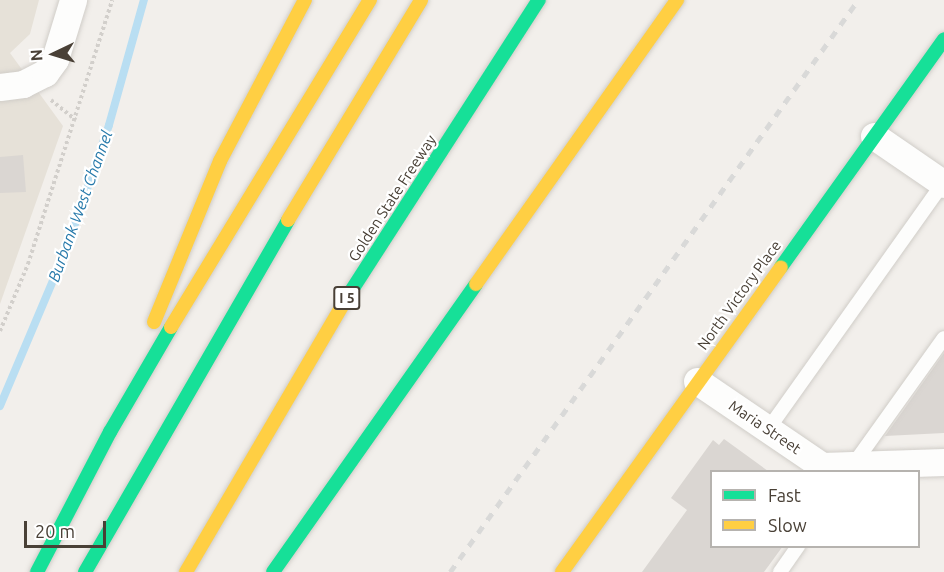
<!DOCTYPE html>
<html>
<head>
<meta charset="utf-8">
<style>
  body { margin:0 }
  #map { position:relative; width:944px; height:572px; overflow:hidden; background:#f2efeb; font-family:Ubuntu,sans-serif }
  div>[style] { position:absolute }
  .residential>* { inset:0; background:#e6e1d8 }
  .stream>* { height:8px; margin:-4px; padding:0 4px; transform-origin:4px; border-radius:4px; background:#b9def2 }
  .building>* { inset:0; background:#dad6d2 }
  .path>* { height:4px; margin-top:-2px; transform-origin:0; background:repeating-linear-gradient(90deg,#d2cfcb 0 3px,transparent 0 6px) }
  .roads { filter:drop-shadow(0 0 2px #d0cdc8) drop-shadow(0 0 2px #d0cdc8) }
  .lane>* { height:14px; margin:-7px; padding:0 7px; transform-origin:7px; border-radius:7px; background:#fdfdfc }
  .street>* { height:27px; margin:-13.5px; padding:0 13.5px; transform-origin:13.5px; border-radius:13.5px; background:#fdfdfc }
  .fast>* { height:14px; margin:-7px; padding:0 7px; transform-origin:7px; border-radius:7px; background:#16e098 }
  .slow>* { height:14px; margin:-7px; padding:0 7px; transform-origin:7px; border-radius:7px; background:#ffcf43 }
  .rail>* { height:4.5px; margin-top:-2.25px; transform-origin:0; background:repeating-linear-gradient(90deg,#d9d9d8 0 8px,transparent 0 16px) }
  span { translate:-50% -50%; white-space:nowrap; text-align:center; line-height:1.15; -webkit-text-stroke:4.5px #fff; paint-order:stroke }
  .shield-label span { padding:2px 4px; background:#fff; border:2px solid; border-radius:4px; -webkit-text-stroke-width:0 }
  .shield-label { font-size:14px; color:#494036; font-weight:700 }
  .street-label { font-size:15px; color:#494036 }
  .water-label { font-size:16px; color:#2679aa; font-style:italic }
  .legend { position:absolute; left:710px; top:470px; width:210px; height:78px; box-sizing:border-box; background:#fff; border:2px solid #b6b3af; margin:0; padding:8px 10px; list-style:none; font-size:18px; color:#494036 }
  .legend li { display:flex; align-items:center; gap:12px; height:30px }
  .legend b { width:30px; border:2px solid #b6b3af }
  .north { position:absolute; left:24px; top:24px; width:60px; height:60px; -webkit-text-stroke:4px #fff; paint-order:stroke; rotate:266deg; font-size:16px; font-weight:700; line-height:24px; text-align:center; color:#494036 }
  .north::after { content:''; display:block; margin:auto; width:21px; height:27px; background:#494036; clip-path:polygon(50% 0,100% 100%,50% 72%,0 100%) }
  .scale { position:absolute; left:24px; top:521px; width:82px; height:27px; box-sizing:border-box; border:3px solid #494036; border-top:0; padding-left:8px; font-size:18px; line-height:21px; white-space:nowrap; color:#494036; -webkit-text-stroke:4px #fff; paint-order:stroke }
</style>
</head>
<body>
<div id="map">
  <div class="residential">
    <div style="clip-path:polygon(0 0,39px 0,30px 34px,10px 53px,63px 126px,0 304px)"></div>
  </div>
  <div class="stream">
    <div style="left:0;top:406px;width:169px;rotate:-67.1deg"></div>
    <div style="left:66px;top:250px;width:132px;rotate:-71deg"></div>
    <div style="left:109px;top:125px;width:130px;rotate:-74.4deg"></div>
  </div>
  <div class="building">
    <div style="clip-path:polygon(23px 155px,26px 192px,0 193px,0 157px)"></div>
    <div style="clip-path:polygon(944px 353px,944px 433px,885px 436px)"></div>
    <div style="clip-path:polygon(724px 439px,768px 471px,711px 471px,711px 546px,783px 546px,764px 572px,642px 572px,687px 510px,671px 498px,713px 440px,719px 445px)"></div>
  </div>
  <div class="path">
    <div style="left:51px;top:100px;width:32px;rotate:39deg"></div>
    <div style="left:0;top:331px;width:73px;rotate:-67.3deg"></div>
    <div style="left:28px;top:264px;width:277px;rotate:-72.3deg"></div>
  </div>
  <div class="roads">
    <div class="lane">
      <div style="left:769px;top:428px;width:301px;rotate:-54.6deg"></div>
      <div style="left:853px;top:465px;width:156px;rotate:-54.4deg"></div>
      <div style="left:780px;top:572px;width:32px;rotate:-55deg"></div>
    </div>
    <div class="street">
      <div style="left:0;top:87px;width:23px;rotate:-7deg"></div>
      <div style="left:23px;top:84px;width:25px;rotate:-27deg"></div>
      <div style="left:45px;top:73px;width:17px;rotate:-54deg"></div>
      <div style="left:55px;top:59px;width:62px;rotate:-73deg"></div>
      <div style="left:874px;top:136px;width:85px;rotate:34.4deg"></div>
      <div style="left:697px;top:381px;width:151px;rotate:34.2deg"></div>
      <div style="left:822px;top:466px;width:122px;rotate:-1.9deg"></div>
    </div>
    <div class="fast">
      <div style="left:781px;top:267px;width:280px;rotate:-54.4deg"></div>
      <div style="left:346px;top:299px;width:356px;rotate:-57.2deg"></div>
      <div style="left:37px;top:572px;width:158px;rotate:-62.5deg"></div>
      <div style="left:110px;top:432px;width:121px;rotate:-59.8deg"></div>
      <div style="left:85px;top:572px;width:406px;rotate:-60deg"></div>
      <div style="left:273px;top:572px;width:352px;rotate:-54.8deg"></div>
    </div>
    <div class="slow">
      <div style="left:288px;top:220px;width:257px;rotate:-58.8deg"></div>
      <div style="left:476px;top:284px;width:348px;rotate:-54.7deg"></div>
      <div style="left:154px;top:322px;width:174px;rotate:-67.7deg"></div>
      <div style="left:220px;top:161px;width:182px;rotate:-62.2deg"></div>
      <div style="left:171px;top:327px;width:383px;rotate:-58.7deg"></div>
      <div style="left:186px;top:572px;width:316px;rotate:-59.6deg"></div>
      <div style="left:562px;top:572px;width:375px;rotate:-54.3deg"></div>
    </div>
  </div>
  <div class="rail">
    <div style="left:450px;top:572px;width:703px;rotate:-54.5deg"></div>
  </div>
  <div class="shield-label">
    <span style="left:347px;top:298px">I 5</span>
  </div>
  <div class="street-label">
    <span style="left:392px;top:198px;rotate:-57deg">Golden State Freeway</span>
    <span style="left:739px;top:295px;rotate:-54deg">North Victory Place</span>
    <span style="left:765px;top:427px;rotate:34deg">Maria Street</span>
  </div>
  <div class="water-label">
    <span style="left:80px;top:206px;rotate:-70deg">Burbank West Channel</span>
  </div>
  <ul class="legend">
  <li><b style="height:8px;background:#16e098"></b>Fast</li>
  <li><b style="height:8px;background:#ffcf43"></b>Slow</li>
  </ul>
  <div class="north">N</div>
  <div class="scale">20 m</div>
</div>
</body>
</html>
